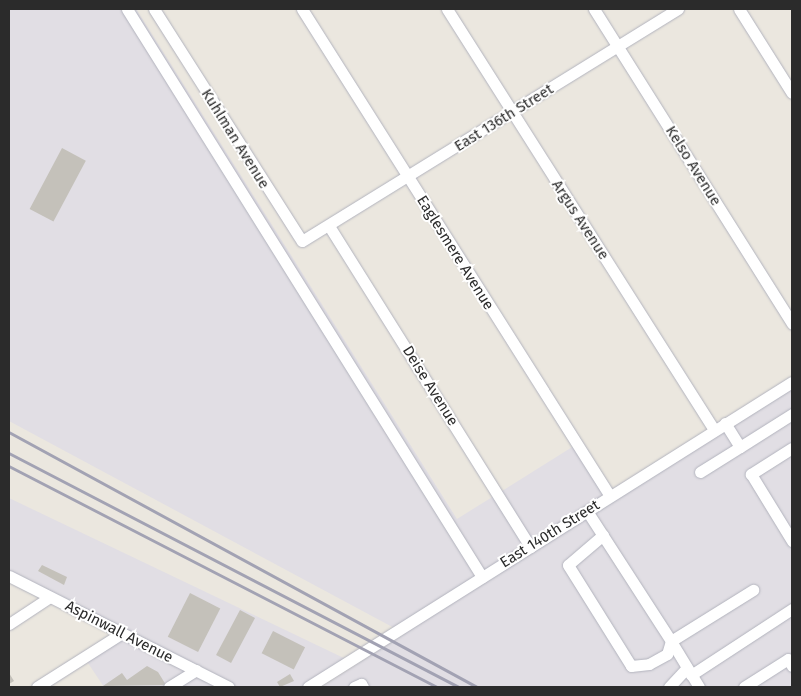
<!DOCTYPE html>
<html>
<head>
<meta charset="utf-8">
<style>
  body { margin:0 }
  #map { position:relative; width:801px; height:696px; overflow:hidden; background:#ebe7df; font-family:"Fira Sans",sans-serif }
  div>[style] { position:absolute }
  .industrial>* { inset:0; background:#e1dee4 }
  .building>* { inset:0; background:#c4c1ba; transform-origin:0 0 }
  .roads { filter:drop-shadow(0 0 1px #b2b3bd) drop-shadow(0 0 1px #b2b3bd) }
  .minor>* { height:11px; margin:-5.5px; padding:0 5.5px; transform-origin:5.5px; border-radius:5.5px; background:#fff }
  .rail>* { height:2.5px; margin:-1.25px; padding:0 1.25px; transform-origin:1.25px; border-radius:1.25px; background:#a2a2b3 }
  span { translate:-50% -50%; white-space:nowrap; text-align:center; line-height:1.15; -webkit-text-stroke:4px #fff; paint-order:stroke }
  .street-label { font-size:15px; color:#2b2b2b }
  .frame { position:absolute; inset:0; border:10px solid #2b2b2b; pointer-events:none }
</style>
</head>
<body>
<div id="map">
  <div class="industrial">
    <div style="clip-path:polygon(9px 9px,136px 9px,457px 519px,577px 444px,610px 496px,398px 630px,9px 421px)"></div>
    <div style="clip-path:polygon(792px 384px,792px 687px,322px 687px)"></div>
    <div style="clip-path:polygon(9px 498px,350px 661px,308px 687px,104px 687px,84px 657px,121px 633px,9px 576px)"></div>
  </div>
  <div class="building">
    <div style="left:62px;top:148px;width:27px;height:69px;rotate:28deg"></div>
    <div style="clip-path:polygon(42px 565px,67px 577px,64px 585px,38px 571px)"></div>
    <div style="left:190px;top:593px;width:34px;height:49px;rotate:27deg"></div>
    <div style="left:240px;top:610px;width:17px;height:51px;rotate:28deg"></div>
    <div style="left:273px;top:631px;width:36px;height:25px;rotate:27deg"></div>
    <div style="clip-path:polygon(147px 666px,158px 672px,166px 685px,103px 686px,122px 673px,127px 680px)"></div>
    <div style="clip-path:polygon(9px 673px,14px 681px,9px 684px)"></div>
    <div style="clip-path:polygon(290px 674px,294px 681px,280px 687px,277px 682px)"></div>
  </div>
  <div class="roads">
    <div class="minor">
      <div style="left:127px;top:9px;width:670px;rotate:57.99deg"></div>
      <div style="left:154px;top:9px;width:275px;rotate:57.5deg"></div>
      <div style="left:302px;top:241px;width:442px;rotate:-31.7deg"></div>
      <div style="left:302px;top:9px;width:576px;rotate:57.69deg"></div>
      <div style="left:447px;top:9px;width:499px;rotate:57.6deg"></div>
      <div style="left:594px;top:9px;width:372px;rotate:57.8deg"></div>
      <div style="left:739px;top:9px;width:99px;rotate:57.8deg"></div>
      <div style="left:329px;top:226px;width:379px;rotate:57.9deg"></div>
      <div style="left:725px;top:423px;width:28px;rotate:58deg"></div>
      <div style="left:740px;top:447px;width:62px;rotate:-32.4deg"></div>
      <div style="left:792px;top:448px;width:49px;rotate:147.6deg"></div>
      <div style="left:751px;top:474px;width:79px;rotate:58.5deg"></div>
      <div style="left:700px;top:472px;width:47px;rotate:-32deg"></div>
      <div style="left:587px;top:511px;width:155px;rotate:57.1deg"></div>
      <div style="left:671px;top:641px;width:97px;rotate:-31.9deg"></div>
      <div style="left:603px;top:535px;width:46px;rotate:139.4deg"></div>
      <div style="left:568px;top:565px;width:119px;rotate:58deg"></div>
      <div style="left:631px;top:666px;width:18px;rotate:-6deg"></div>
      <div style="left:649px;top:664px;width:21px;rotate:-29deg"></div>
      <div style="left:667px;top:654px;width:14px;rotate:-73deg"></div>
      <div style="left:9px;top:576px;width:246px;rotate:26.8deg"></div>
      <div style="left:9px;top:624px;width:49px;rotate:-33.4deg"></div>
      <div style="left:671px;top:641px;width:54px;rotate:58.7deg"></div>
      <div style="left:691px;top:675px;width:121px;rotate:-33.2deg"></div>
      <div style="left:37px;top:687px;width:101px;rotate:-32.4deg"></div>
      <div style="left:169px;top:687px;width:32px;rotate:-32deg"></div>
      <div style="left:308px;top:687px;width:572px;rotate:-32.22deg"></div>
      <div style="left:354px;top:687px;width:8px;rotate:-23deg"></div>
      <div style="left:361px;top:684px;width:4px;rotate:56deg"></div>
      <div style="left:669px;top:687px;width:26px;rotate:-47deg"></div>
      <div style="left:744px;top:687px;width:52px;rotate:-32.5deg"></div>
      <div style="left:788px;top:659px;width:8px;rotate:60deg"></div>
    </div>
  </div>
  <div class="rail">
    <div style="left:9px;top:432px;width:533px;rotate:28.58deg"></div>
    <div style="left:9px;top:453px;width:507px;rotate:27.47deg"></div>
    <div style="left:9px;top:466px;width:482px;rotate:27.3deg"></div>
  </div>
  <div class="street-label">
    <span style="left:504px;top:118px;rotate:-32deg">East 136th Street</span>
    <span style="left:235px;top:139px;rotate:58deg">Kuhlman Avenue</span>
    <span style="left:693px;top:166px;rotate:58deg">Kelso Avenue</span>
    <span style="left:580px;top:220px;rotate:57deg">Argus Avenue</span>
    <span style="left:455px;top:253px;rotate:58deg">Eaglesmere Avenue</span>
    <span style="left:430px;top:386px;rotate:58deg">Deise Avenue</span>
    <span style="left:550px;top:534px;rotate:-32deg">East 140th Street</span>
    <span style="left:119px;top:632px;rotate:27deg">Aspinwall Avenue</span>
  </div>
  <div class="frame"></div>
</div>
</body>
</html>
